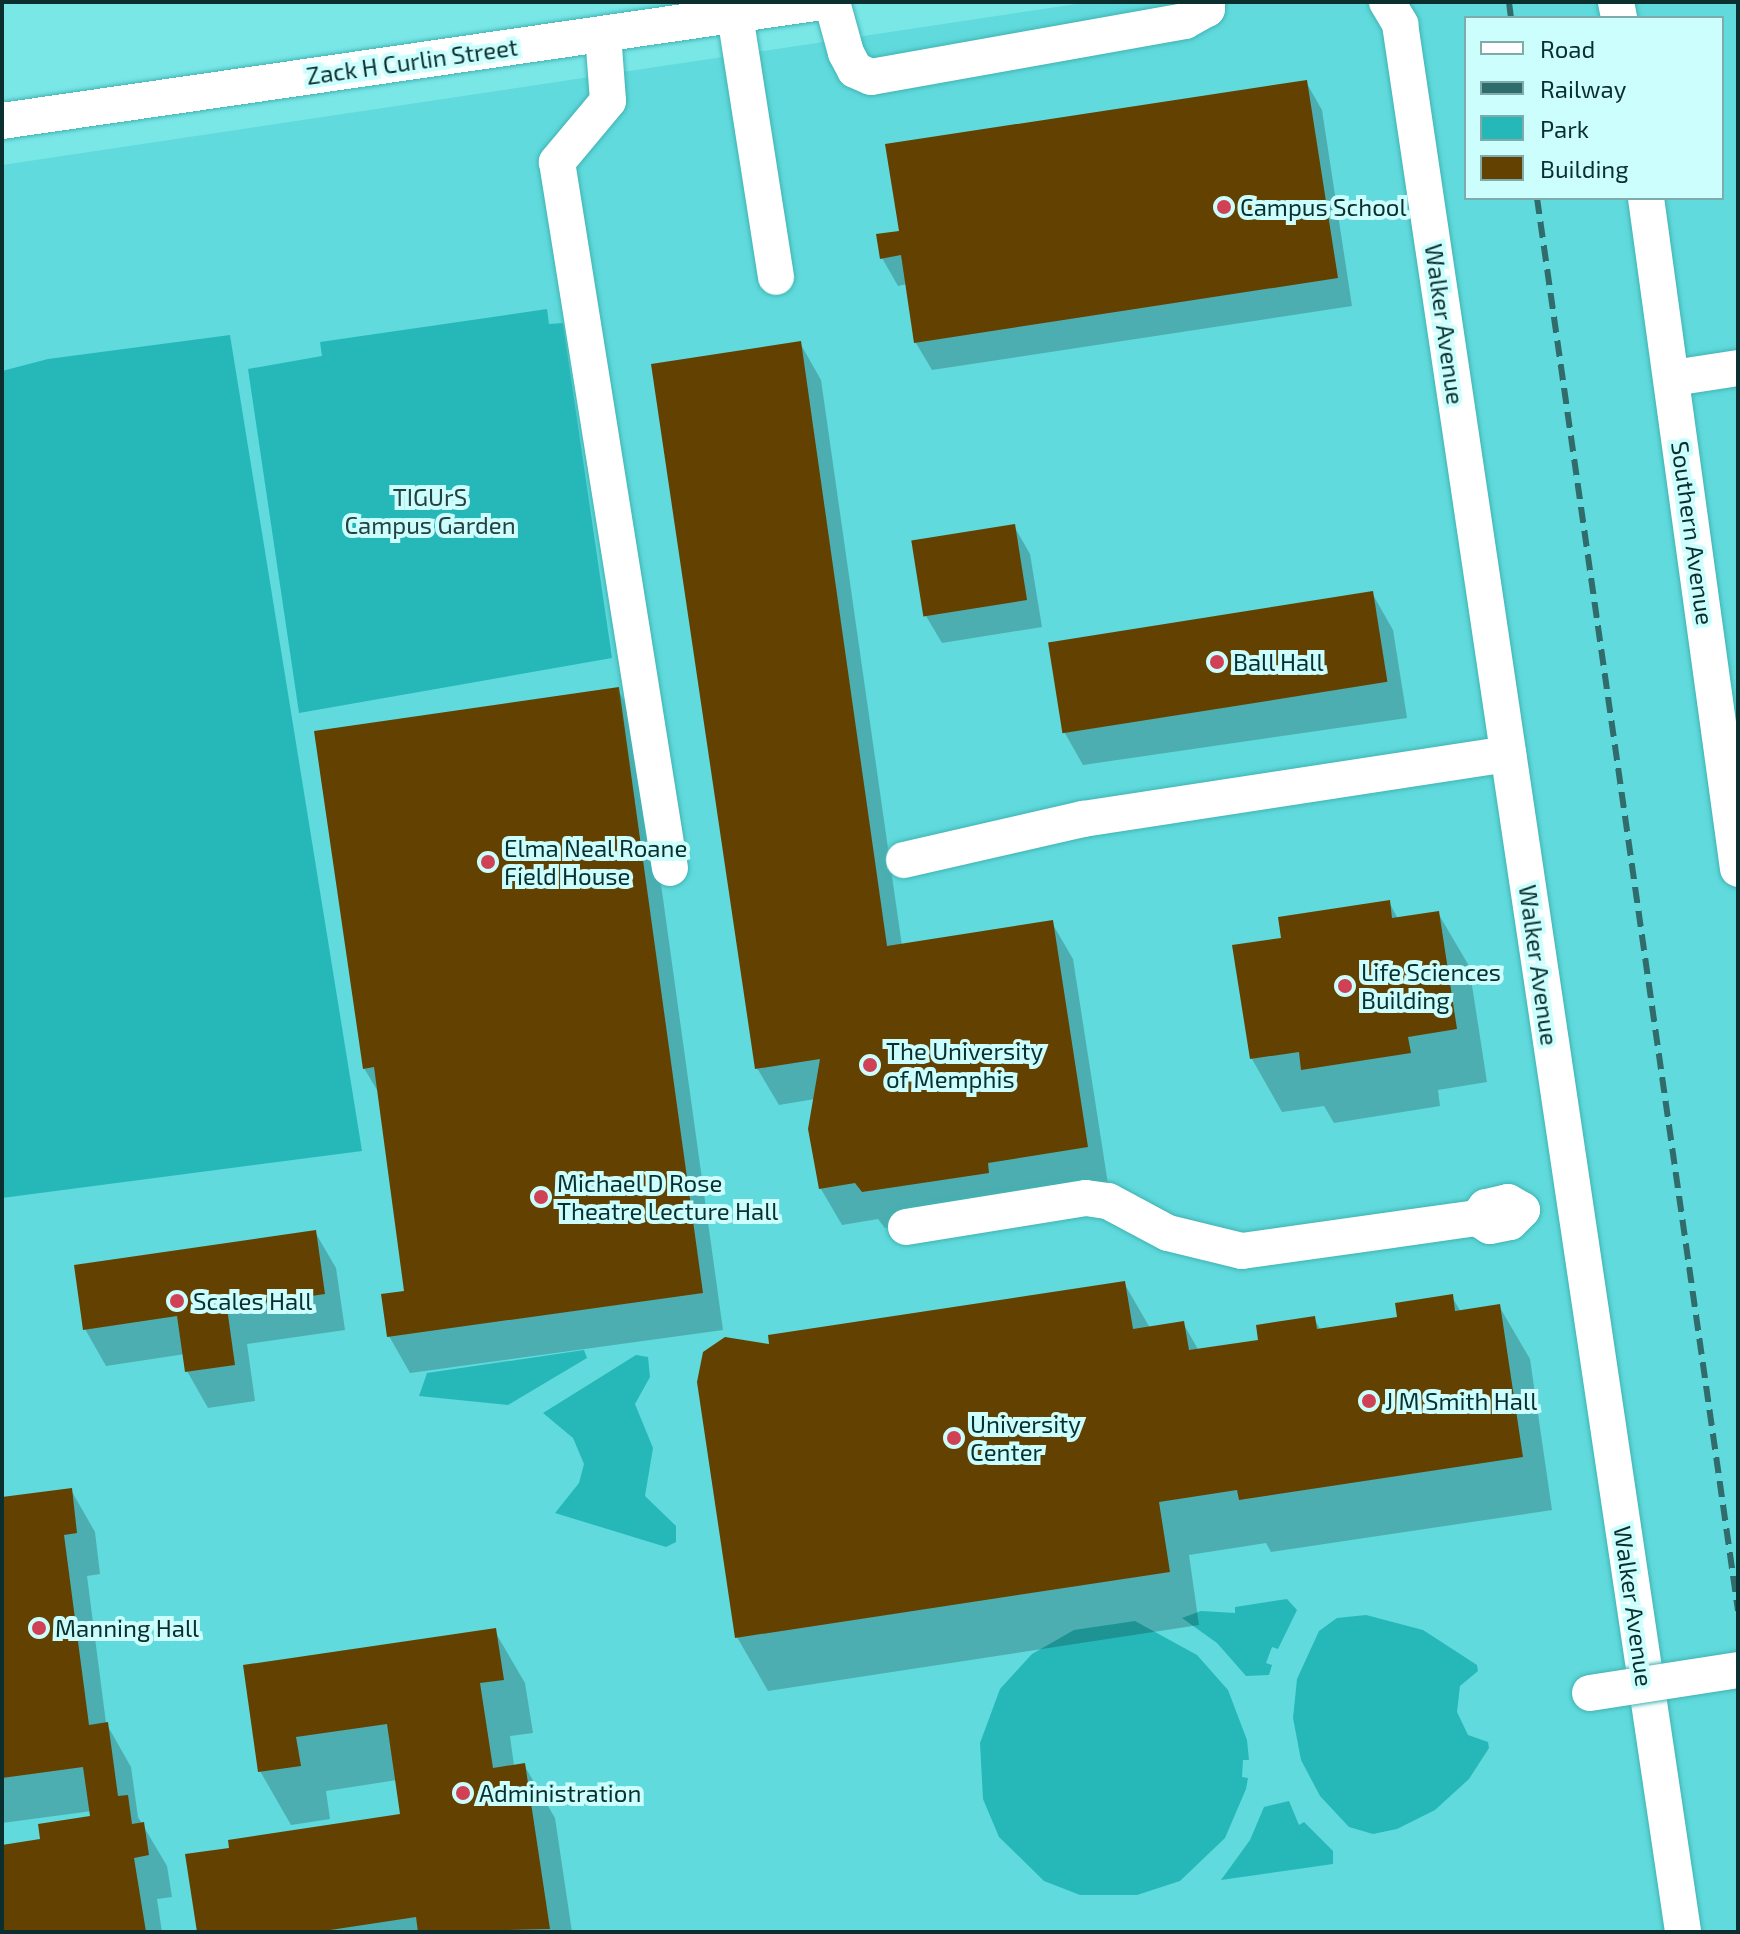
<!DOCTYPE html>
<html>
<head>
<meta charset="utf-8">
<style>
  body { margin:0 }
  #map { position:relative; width:1740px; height:1934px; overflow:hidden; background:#7ae7e7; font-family:"Exo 2",sans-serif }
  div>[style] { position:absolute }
  .built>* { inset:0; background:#60dadc }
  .green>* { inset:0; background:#26b8b9 }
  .shadow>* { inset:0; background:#0003 }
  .building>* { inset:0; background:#634201; transform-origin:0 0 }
  .roads { filter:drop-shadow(0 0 2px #41b2b3) drop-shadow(0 0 2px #41b2b3) }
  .minor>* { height:36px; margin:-18px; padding:0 18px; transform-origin:18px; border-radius:18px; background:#fff }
  .rail>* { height:6px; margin-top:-3px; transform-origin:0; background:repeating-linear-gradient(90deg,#306c6c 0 16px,transparent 0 24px) }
  .bridges { filter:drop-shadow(0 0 2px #41b2b3) drop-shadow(0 0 2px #41b2b3) }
  .minor-bridge>* { height:36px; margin:-18px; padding:0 18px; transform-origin:18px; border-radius:18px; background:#fff }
  .dots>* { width:22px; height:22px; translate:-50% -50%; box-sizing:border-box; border:4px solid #ccfefe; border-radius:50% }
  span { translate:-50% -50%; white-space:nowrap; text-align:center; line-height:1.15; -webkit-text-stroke:8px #ccfefe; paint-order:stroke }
  .street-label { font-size:24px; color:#0b2f2f }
  .poi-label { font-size:24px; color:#0b2f2f }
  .left { translate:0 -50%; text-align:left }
  .park-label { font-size:24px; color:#254141 }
  .frame { position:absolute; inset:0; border:4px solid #0b2f2f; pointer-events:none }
  .legend { position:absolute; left:1464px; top:16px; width:260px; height:184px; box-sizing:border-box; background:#ccfefe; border:2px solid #7fabab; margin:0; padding:10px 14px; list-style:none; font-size:24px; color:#0b2f2f }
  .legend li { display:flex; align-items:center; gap:16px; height:40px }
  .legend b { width:40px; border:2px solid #7fabab }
</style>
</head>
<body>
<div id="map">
  <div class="built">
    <div style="clip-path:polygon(evenodd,1090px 2px,1738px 2px,1738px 1932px,2px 1932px,2px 165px,1090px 2px,1466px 18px,1722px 18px,1722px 198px,1466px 198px,1466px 18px)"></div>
  </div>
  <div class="green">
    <div style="clip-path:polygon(547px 309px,549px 324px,563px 323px,612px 658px,299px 713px,248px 369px,322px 356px,320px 342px)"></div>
    <div style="clip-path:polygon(230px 335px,362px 1151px,2px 1198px,2px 371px,48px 359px)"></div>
    <div style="clip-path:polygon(584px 1350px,587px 1358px,508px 1405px,419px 1396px,427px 1373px)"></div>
    <div style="clip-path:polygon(636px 1355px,648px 1357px,650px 1377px,635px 1404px,653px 1448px,645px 1496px,676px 1526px,676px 1542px,666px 1547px,555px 1513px,579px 1483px,584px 1464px,573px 1438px,543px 1413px)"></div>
    <div style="clip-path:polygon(1287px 1599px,1297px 1610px,1278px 1649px,1272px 1647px,1266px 1663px,1272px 1665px,1269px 1675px,1246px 1676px,1217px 1643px,1182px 1618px,1201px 1611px,1235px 1613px,1235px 1607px)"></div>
    <div style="clip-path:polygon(1366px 1615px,1423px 1630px,1477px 1665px,1478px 1671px,1460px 1686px,1457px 1712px,1468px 1735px,1488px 1742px,1489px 1748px,1469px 1779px,1435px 1810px,1397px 1829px,1373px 1834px,1349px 1827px,1320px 1796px,1301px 1760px,1293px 1718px,1297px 1679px,1319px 1631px,1337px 1618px)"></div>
    <div style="clip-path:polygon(1135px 1621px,1197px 1655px,1228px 1690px,1247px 1740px,1249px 1760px,1243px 1760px,1242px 1777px,1248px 1778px,1246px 1789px,1225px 1838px,1180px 1881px,1137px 1895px,1080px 1895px,1044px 1881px,999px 1837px,983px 1799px,980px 1743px,1000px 1689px,1032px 1654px,1074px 1630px)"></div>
    <div style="clip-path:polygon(1289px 1801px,1299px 1825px,1304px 1822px,1333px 1851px,1333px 1864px,1221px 1880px,1250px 1840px,1264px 1807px)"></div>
  </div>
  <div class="shadow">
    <div style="clip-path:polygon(1306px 82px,1322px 110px,1352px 306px,932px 370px,916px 343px,907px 284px,898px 286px,882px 258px,901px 232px)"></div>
    <div style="clip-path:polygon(800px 343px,821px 380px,902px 946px,1052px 923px,1073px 959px,1108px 1184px,1009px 1209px,885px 1228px,878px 1219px,842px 1225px,821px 1189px,810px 1129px,815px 1099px,779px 1105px,757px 1068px)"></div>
    <div style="clip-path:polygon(1014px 526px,1030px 554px,1042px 627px,942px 643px,926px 616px)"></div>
    <div style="clip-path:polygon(1372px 593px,1393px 630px,1407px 718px,1083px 765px,1062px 728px)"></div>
    <div style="clip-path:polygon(618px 690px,639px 726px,723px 1330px,410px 1373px,389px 1336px,406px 1292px,380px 1095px,364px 1068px)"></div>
    <div style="clip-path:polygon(1389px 902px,1398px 919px,1438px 913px,1469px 966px,1487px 1082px,1438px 1090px,1440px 1106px,1334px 1123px,1324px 1106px,1282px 1112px,1252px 1059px,1284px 939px)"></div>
    <div style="clip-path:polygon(315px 1232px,336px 1268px,345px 1330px,247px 1344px,255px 1401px,208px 1408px,187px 1371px,185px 1354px,106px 1366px,85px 1329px)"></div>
    <div style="clip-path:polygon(1124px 1283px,1150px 1328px,1183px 1323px,1199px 1351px,1260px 1342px,1314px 1318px,1321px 1331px,1400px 1319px,1452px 1297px,1461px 1312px,1499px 1306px,1530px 1359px,1552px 1510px,1271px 1552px,1266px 1543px,1189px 1555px,1199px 1625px,768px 1691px,737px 1637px,772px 1346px)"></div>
    <div style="clip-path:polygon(71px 1490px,95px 1532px,100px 1574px,87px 1576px,106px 1723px,131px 1767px,138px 1817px,167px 1866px,172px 1897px,157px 1899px,162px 1932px,2px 1932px,2px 1845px,43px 1841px,93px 1818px,92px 1811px,2px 1823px,2px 1499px)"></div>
    <div style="clip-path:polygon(494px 1630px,525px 1683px,533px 1733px,510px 1736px,514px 1766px,524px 1765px,555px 1818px,572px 1932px,199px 1932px,402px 1816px,397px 1780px,326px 1791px,330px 1819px,291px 1825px,260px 1771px,245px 1667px)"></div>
  </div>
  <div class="building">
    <div style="clip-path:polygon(1307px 80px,1338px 278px,914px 343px,901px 255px,880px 259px,876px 234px,899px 231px,885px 144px)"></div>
    <div style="clip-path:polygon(801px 341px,887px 946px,1053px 920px,1088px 1147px,988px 1163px,989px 1173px,862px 1192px,855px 1183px,819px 1189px,808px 1129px,820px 1059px,755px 1069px,651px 364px)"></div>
    <div style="left:1015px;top:524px;width:77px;height:105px;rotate:81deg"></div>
    <div style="left:1373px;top:591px;width:92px;height:329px;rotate:81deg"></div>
    <div style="clip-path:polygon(619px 687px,703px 1293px,387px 1337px,381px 1294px,404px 1291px,374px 1067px,363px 1069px,314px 731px)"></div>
    <div style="clip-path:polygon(1390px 900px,1392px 918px,1439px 911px,1457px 1029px,1408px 1037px,1411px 1053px,1301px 1070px,1299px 1052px,1250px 1059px,1232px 945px,1281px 938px,1278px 917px)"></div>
    <div style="clip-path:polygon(316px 1230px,325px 1294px,227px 1308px,235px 1365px,185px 1372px,177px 1316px,83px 1330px,74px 1265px)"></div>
    <div style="clip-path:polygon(1125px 1281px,1133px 1329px,1184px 1321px,1189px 1350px,1258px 1340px,1256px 1325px,1315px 1316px,1317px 1329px,1397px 1317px,1395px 1303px,1453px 1294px,1455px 1311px,1500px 1304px,1523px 1457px,1239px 1500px,1237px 1490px,1159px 1502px,1170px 1572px,735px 1638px,697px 1382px,703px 1352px,725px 1337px,769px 1344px,768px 1335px)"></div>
    <div style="clip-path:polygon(72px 1488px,77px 1533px,64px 1535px,89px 1725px,108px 1722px,118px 1796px,128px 1795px,132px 1824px,144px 1822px,149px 1855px,134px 1858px,146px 1932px,2px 1932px,2px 1845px,40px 1839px,38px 1824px,90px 1816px,83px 1767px,2px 1778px,2px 1497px)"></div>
    <div style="clip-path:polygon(496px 1628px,504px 1680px,480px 1683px,493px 1768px,525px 1763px,550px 1929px,418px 1932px,416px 1917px,317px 1932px,197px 1932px,185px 1854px,229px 1848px,228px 1840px,400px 1814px,387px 1724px,296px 1737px,301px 1766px,258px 1772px,243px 1665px)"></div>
  </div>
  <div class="roads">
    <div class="minor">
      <div style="left:832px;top:2px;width:53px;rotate:74.6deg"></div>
      <div style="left:846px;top:53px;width:19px;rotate:62deg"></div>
      <div style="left:855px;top:70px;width:17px;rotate:24deg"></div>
      <div style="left:871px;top:77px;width:319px;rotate:-10.1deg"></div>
      <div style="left:1185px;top:21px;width:25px;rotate:-29deg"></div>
      <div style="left:1207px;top:9px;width:7px;rotate:-90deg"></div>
      <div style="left:1387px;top:2px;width:26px;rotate:59deg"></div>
      <div style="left:1400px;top:24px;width:1929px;rotate:81.56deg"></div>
      <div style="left:1616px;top:2px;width:16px;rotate:79deg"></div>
      <div style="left:735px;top:15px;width:265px;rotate:81.1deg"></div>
      <div style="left:603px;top:34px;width:67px;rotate:85.7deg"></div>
      <div style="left:608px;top:101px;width:80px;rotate:129.9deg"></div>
      <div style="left:557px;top:162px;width:715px;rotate:80.91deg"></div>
      <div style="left:2px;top:121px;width:829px;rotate:-8.26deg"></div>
      <div style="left:1646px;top:198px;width:677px;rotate:82.19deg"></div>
      <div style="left:1673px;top:378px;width:66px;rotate:-8.7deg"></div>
      <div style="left:904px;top:860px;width:184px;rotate:-12.9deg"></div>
      <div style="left:1083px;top:819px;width:430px;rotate:-8.7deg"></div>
      <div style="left:906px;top:1227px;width:182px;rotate:-9.2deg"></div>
      <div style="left:1086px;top:1198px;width:22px;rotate:8deg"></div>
      <div style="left:1108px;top:1201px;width:68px;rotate:28.1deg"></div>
      <div style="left:1168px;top:1233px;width:76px;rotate:13.7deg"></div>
      <div style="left:1242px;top:1251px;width:237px;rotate:-8deg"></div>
      <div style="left:1477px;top:1218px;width:15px;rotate:32deg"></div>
      <div style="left:1490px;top:1226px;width:20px;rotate:-11deg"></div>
      <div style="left:1510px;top:1222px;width:17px;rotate:-45deg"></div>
      <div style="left:1522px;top:1210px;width:16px;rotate:-150deg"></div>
      <div style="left:1508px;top:1202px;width:23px;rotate:167deg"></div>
      <div style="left:1486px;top:1207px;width:14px;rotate:129deg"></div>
    </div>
  </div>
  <div class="rail">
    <div style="left:1509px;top:2px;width:16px;rotate:83deg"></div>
    <div style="left:1537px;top:198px;width:1427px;rotate:81.9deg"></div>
  </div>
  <div class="bridges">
    <div class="minor-bridge">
      <div style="left:1590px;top:1693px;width:150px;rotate:-8.8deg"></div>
    </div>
  </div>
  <div class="dots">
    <div style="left:1224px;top:207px;background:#d14156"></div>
    <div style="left:1217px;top:662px;background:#d14156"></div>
    <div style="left:488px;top:862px;background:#d14156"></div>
    <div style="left:1345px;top:986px;background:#d14156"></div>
    <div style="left:870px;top:1065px;background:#d14156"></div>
    <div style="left:541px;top:1197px;background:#d14156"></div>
    <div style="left:177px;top:1301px;background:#d14156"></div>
    <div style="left:1369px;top:1401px;background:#d14156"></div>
    <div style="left:954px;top:1438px;background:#d14156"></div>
    <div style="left:39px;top:1628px;background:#d14156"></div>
    <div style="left:463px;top:1793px;background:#d14156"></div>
  </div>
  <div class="street-label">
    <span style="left:412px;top:61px;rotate:-8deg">Zack H Curlin Street</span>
    <span style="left:1445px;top:324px;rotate:82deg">Walker Avenue</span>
    <span style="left:1693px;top:533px;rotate:82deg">Southern Avenue</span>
    <span style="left:1539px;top:965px;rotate:82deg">Walker Avenue</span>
    <span style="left:1634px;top:1606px;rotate:82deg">Walker Avenue</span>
  </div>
  <div class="poi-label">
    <span class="left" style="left:1240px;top:207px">Campus School</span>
    <span class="left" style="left:1233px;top:662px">Ball Hall</span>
    <span class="left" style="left:504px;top:862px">Elma Neal Roane<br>Field House</span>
    <span class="left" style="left:1361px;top:986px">Life Sciences<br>Building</span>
    <span class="left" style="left:886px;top:1065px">The University<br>of Memphis</span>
    <span class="left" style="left:557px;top:1197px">Michael D Rose<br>Theatre Lecture Hall</span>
    <span class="left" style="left:193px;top:1301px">Scales Hall</span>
    <span class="left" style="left:1385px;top:1401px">J M Smith Hall</span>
    <span class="left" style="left:970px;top:1438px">University<br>Center</span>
    <span class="left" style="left:55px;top:1628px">Manning Hall</span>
    <span class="left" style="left:479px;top:1793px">Administration</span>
  </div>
  <div class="park-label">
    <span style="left:430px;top:511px">TIGUrS<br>Campus Garden</span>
  </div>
  <div class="frame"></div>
  <ul class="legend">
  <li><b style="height:10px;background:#fff"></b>Road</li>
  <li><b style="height:10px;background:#306c6c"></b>Railway</li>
  <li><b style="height:22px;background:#26b8b9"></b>Park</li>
  <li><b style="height:22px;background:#634201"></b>Building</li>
  </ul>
</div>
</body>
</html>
